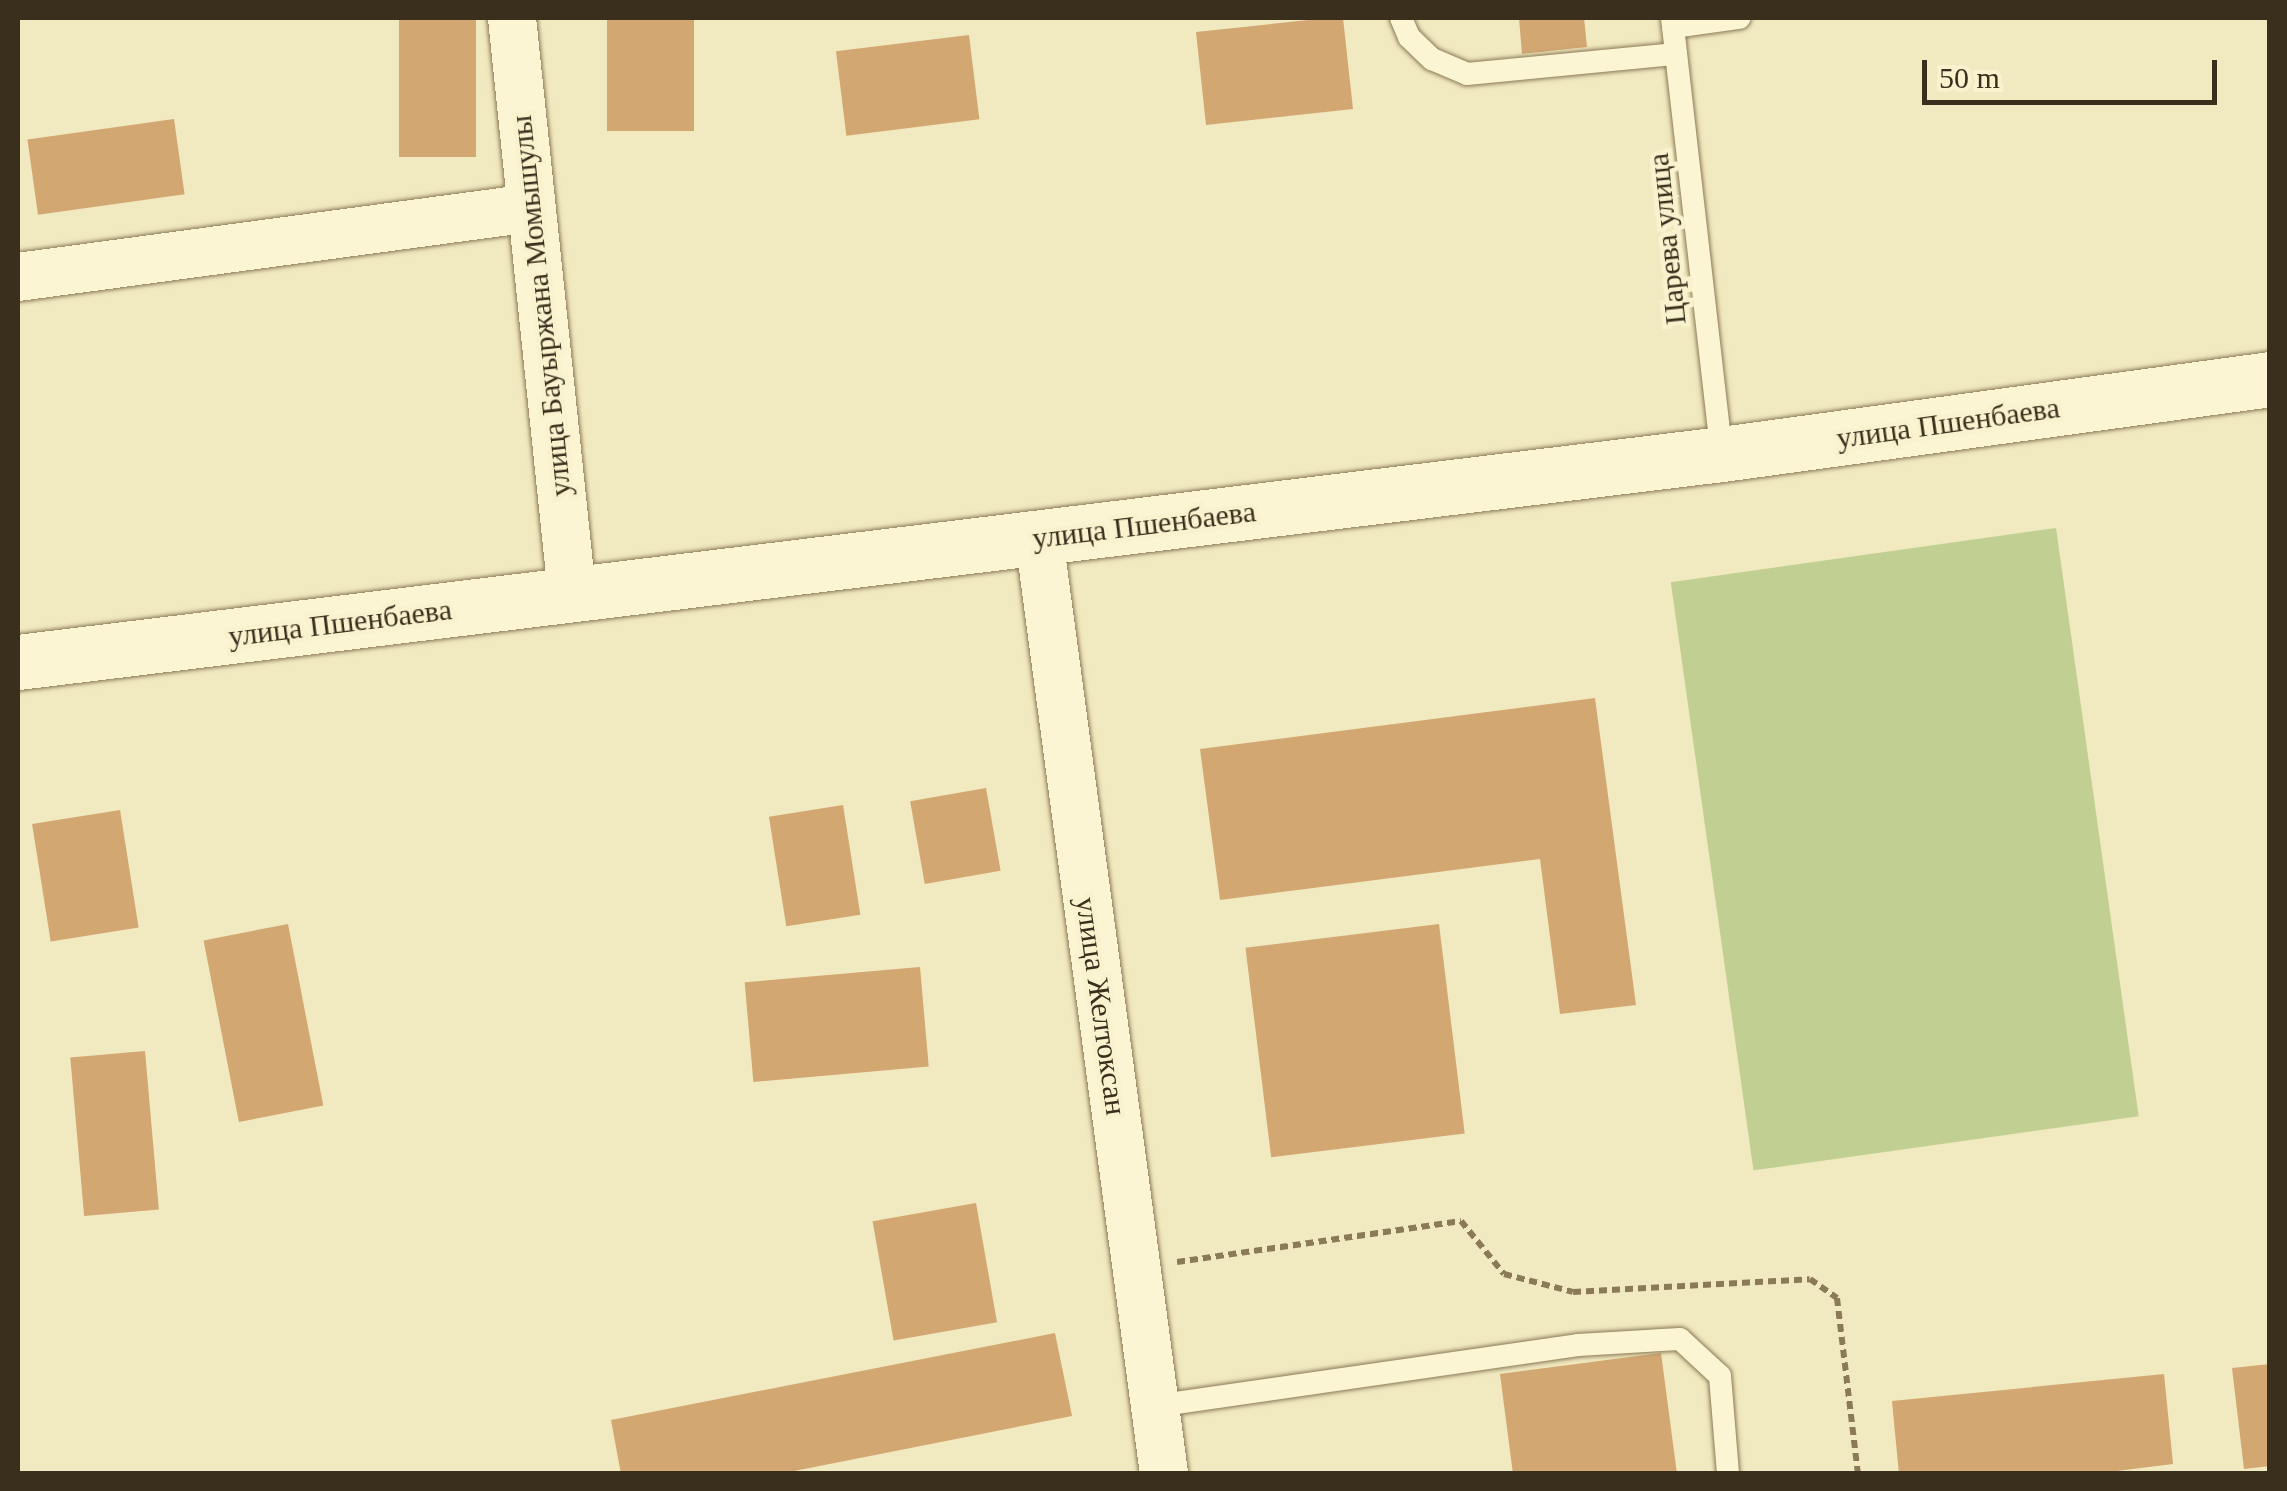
<!DOCTYPE html>
<html>
<head>
<meta charset="utf-8">
<style>
  body { margin:0 }
  #map { position:relative; width:2287px; height:1491px; overflow:hidden; background:#f1e9bf; font-family:Georgia,serif }
  div>[style] { position:absolute }
  .green>* { inset:0; background:#c1d092; transform-origin:0 0 }
  .building>* { inset:0; background:#d2a772; transform-origin:0 0 }
  .path>* { height:6px; margin-top:-3px; transform-origin:0; background:repeating-linear-gradient(90deg,#8b7a56 0 8px,transparent 0 13px) }
  .roads { filter:drop-shadow(0 0 2px #8b7a56) drop-shadow(0 0 2px #8b7a56) }
  .lane>* { height:22px; margin:-11px; padding:0 11px; transform-origin:11px; border-radius:11px; background:#fbf5d3 }
  .street>* { height:48px; margin:-24px; padding:0 24px; transform-origin:24px; border-radius:24px; background:#fbf5d3 }
  .secondary>* { height:55px; margin:-27.5px; padding:0 27.5px; transform-origin:27.5px; border-radius:27.5px; background:#fbf5d3 }
  span { translate:-50% -50%; white-space:nowrap; text-align:center; line-height:1.15; -webkit-text-stroke:9px #f8f2cf; paint-order:stroke }
  .street-label { font-size:30px; color:#3a2e1c }
  .frame { position:absolute; inset:0; border:20px solid #3a2e1c; pointer-events:none }
  .scale { position:absolute; left:1922px; top:60px; width:295px; height:45px; box-sizing:border-box; border:5px solid #3a2e1c; border-top:0; padding-left:12px; font-size:30px; line-height:35px; white-space:nowrap; color:#3a2e1c; -webkit-text-stroke:8px #f8f2cf; paint-order:stroke }
</style>
</head>
<body>
<div id="map">
  <div class="green">
    <div style="left:2056px;top:528px;width:594px;height:389px;rotate:82deg"></div>
  </div>
  <div class="building">
    <div style="left:399px;top:18px;width:77px;height:139px"></div>
    <div style="left:607px;top:18px;width:87px;height:113px"></div>
    <div style="clip-path:polygon(1327px 18px,1343px 18px,1353px 109px,1206px 125px,1196px 32px)"></div>
    <div style="clip-path:polygon(1519px 18px,1584px 18px,1587px 47px,1522px 54px)"></div>
    <div style="left:969px;top:35px;width:85px;height:134px;rotate:83deg"></div>
    <div style="left:174px;top:119px;width:76px;height:148px;rotate:82deg"></div>
    <div style="clip-path:polygon(1595px 698px,1636px 1005px,1560px 1014px,1540px 859px,1220px 900px,1200px 749px)"></div>
    <div style="left:986px;top:788px;width:84px;height:77px;rotate:80deg"></div>
    <div style="left:843px;top:805px;width:111px;height:75px;rotate:81deg"></div>
    <div style="left:120px;top:810px;width:119px;height:89px;rotate:81deg"></div>
    <div style="left:288px;top:924px;width:185px;height:86px;rotate:79deg"></div>
    <div style="left:1439px;top:924px;width:211px;height:195px;rotate:83deg"></div>
    <div style="left:920px;top:967px;width:100px;height:176px;rotate:85deg"></div>
    <div style="left:145px;top:1051px;width:159px;height:75px;rotate:85deg"></div>
    <div style="left:976px;top:1203px;width:121px;height:105px;rotate:80deg"></div>
    <div style="clip-path:polygon(1055px 1333px,1072px 1416px,779px 1474px,621px 1474px,611px 1420px)"></div>
    <div style="clip-path:polygon(1661px 1353px,1677px 1474px,1513px 1474px,1500px 1374px)"></div>
    <div style="clip-path:polygon(2270px 1364px,2270px 1466px,2244px 1469px,2232px 1368px)"></div>
    <div style="clip-path:polygon(2164px 1374px,2173px 1464px,2093px 1474px,1899px 1474px,1892px 1401px)"></div>
  </div>
  <div class="path">
    <div style="left:1177px;top:1262px;width:287px;rotate:-8.2deg"></div>
    <div style="left:1461px;top:1221px;width:68px;rotate:50.9deg"></div>
    <div style="left:1504px;top:1274px;width:71px;rotate:14.6deg"></div>
    <div style="left:1573px;top:1292px;width:237px;rotate:-3.1deg"></div>
    <div style="left:1810px;top:1279px;width:33px;rotate:35deg"></div>
    <div style="left:1837px;top:1298px;width:177px;rotate:83.2deg"></div>
  </div>
  <div class="roads">
    <div class="lane">
      <div style="left:1401px;top:18px;width:21px;rotate:67deg"></div>
      <div style="left:1409px;top:37px;width:32px;rotate:44deg"></div>
      <div style="left:1432px;top:59px;width:38px;rotate:23deg"></div>
      <div style="left:1467px;top:74px;width:210px;rotate:-5.5deg"></div>
      <div style="left:1672px;top:18px;width:439px;rotate:83.5deg"></div>
      <div style="left:1673px;top:27px;width:67px;rotate:-7.8deg"></div>
      <div style="left:1155px;top:1406px;width:427px;rotate:-8.2deg"></div>
      <div style="left:1578px;top:1345px;width:102px;rotate:-3.4deg"></div>
      <div style="left:1680px;top:1339px;width:54px;rotate:42.8deg"></div>
      <div style="left:1720px;top:1376px;width:98px;rotate:85.3deg"></div>
    </div>
    <div class="street">
      <div style="left:512px;top:18px;width:579px;rotate:84.05deg"></div>
      <div style="left:18px;top:277px;width:518px;rotate:-7.66deg"></div>
      <div style="left:1039px;top:538px;width:944px;rotate:82.39deg"></div>
    </div>
    <div class="secondary">
      <div style="left:18px;top:662px;width:1717px;rotate:-6.96deg"></div>
      <div style="left:1722px;top:454px;width:553px;rotate:-7.79deg"></div>
    </div>
  </div>
  <div class="street-label">
    <span style="left:1667px;top:239px;rotate:-96deg">Царева улица</span>
    <span style="left:541px;top:306px;rotate:-96deg">улица Бауыржана Момышулы</span>
    <span style="left:1948px;top:423px;rotate:-8deg">улица Пшенбаева</span>
    <span style="left:1144px;top:525px;rotate:-7deg">улица Пшенбаева</span>
    <span style="left:340px;top:623px;rotate:-7deg">улица Пшенбаева</span>
    <span style="left:1101px;top:1006px;rotate:82deg">улица Желтоксан</span>
  </div>
  <div class="frame"></div>
  <div class="scale">50 m</div>
</div>
</body>
</html>
